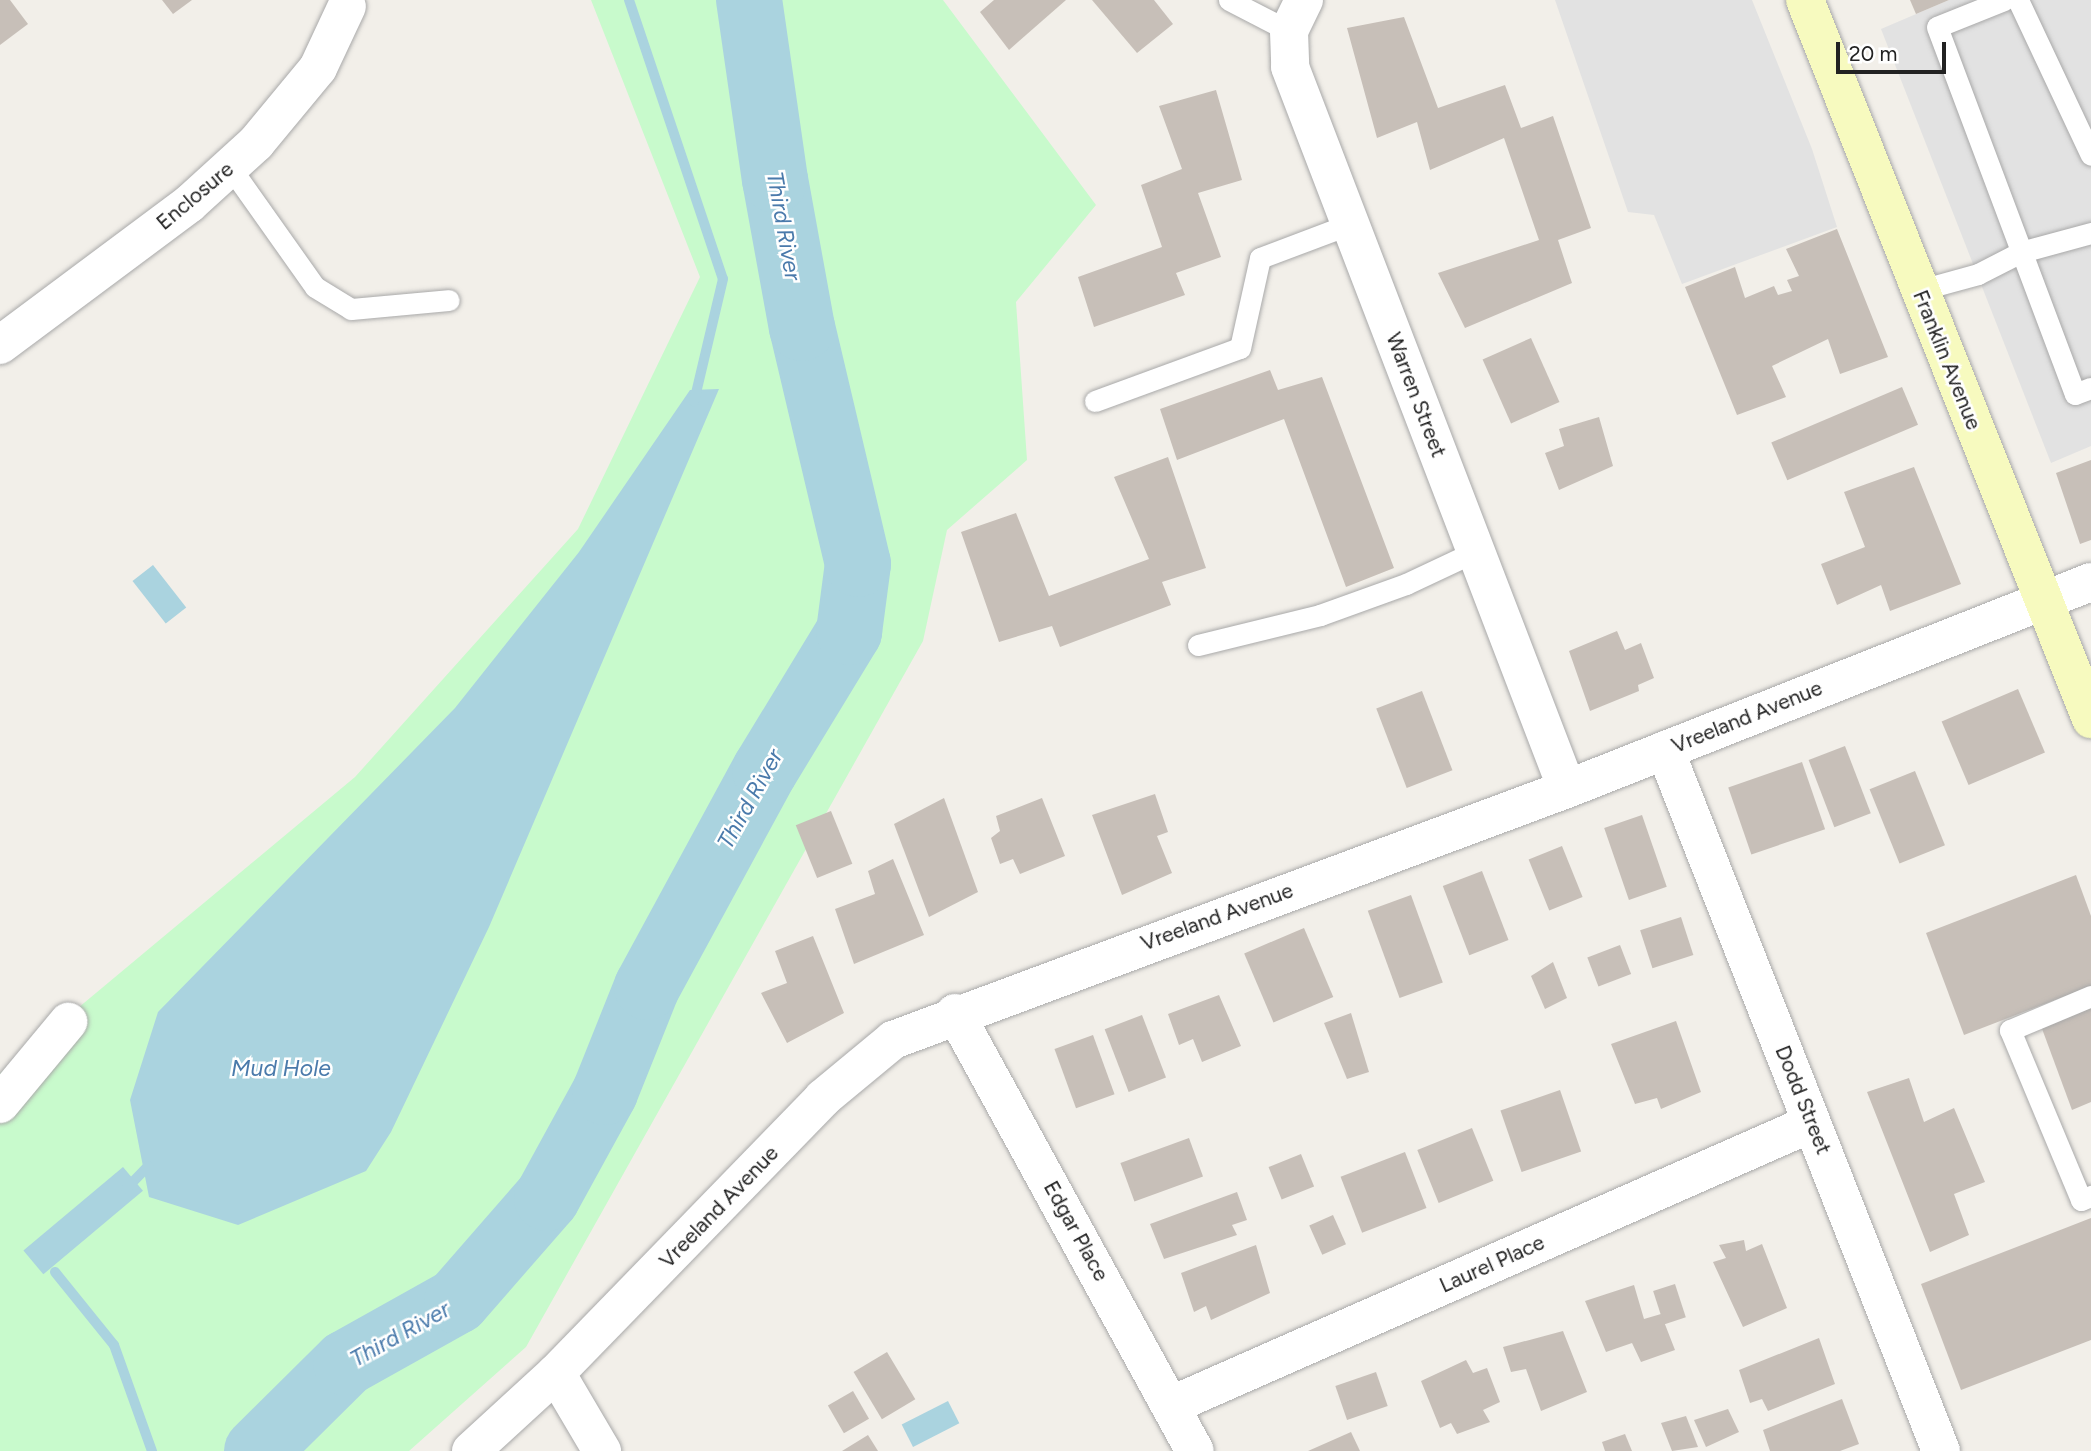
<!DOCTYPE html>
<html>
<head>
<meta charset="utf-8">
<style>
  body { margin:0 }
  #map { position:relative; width:2091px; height:1451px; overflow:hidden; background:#f2efe9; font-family:Figtree,sans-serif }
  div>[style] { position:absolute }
  .park>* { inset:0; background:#c8facc }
  .parking>* { inset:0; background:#e2e2e2 }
  .water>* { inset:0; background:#aad3df; transform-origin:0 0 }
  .stream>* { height:10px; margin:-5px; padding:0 5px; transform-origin:5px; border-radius:5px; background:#aad3df }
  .river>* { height:66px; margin:-33px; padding:0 33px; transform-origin:33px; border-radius:33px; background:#aad3df }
  .building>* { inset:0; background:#c7bfb8; transform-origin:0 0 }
  .roads { filter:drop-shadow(0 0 2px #a9a9a9) drop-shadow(0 0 2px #a9a9a9) }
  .lane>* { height:21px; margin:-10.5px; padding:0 10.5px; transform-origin:10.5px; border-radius:10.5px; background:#fff }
  .street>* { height:38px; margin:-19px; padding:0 19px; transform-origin:19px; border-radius:19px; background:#fff }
  .secondary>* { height:38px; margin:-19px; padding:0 19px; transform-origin:19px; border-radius:19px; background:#f7fabf }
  span { translate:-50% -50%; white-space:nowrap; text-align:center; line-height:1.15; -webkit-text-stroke:5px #fff; paint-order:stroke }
  .street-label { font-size:21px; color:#222 }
  .water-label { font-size:23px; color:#4a7aab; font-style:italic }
  .scale { position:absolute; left:1836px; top:42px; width:110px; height:32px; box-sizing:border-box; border:4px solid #222; border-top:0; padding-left:9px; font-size:21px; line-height:24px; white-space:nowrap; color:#222; -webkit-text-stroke:5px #fff; paint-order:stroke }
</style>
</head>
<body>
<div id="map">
  <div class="park">
    <div style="clip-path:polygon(591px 0,943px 0,1096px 205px,1016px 302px,1027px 460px,947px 530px,923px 641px,526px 1347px,409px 1451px,0 1451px,0 1073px,355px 777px,578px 529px,700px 277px)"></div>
  </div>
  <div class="parking">
    <div style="clip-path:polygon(1555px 0,1752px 0,1812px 149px,1837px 227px,1682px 284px,1654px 215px,1628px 212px)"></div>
    <div style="clip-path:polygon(1949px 0,2091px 0,2091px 446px,2051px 463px,1881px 29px)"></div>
  </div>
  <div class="water">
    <div style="clip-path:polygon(719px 389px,489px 927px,391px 1132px,366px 1171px,238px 1225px,149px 1197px,130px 1100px,158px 1012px,455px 708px,579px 552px,690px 390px)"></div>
    <div style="left:153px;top:565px;width:54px;height:26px;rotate:52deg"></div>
    <div style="left:123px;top:1167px;width:31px;height:130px;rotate:50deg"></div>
    <div style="left:948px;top:1401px;width:25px;height:52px;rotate:63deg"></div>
  </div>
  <div class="stream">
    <div style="left:629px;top:0;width:294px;rotate:71.4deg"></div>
    <div style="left:723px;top:279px;width:126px;rotate:103.3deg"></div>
    <div style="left:126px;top:1189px;width:32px;rotate:-46deg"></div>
    <div style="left:55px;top:1272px;width:94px;rotate:51.1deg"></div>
    <div style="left:114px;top:1345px;width:113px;rotate:70.3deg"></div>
  </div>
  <div class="river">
    <div style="left:257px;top:1451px;width:125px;rotate:-44.7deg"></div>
    <div style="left:346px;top:1363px;width:127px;rotate:-29.2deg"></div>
    <div style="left:457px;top:1301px;width:137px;rotate:-48.9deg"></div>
    <div style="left:547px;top:1198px;width:121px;rotate:-61.3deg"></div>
    <div style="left:605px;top:1092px;width:113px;rotate:-68.2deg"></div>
    <div style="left:647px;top:987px;width:247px;rotate:-61.5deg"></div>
    <div style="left:765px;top:770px;width:162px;rotate:-58.7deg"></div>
    <div style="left:849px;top:632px;width:69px;rotate:-82.5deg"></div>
    <div style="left:858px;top:564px;width:243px;rotate:-103.3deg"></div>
    <div style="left:802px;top:328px;width:150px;rotate:-100.3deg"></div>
    <div style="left:775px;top:180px;width:182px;rotate:-98.2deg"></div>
  </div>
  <div class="building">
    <div style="clip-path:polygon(0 0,10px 0,28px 24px,0 45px)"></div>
    <div style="clip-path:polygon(162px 0,192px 0,173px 14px)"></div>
    <div style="clip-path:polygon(994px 0,1066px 0,1009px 50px,980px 12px)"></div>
    <div style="clip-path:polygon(1092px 0,1154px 0,1173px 24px,1137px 53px)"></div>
    <div style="clip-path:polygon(1910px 0,1949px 0,1916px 14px)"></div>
    <div style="clip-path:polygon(1404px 17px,1438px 108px,1505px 85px,1521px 128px,1553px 116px,1591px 228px,1558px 240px,1572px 283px,1465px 328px,1438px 273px,1539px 240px,1504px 138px,1430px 170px,1417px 122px,1377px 138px,1347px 28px)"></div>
    <div style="clip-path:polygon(1216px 90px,1242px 180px,1198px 193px,1221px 257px,1176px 273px,1185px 295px,1094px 327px,1078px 277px,1162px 247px,1141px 185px,1182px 169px,1159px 106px)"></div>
    <div style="clip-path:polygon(1837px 229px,1888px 357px,1840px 374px,1828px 339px,1772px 366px,1786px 397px,1737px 415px,1685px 287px,1735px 267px,1745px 298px,1774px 286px,1778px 295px,1792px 291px,1787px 280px,1799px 276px,1786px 249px)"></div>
    <div style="left:1531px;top:338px;width:70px;height:53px;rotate:66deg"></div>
    <div style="clip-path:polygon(1270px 370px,1278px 390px,1322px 377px,1394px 568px,1346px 587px,1284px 419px,1177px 460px,1160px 409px)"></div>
    <div style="left:1902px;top:387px;width:41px;height:142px;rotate:67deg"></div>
    <div style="clip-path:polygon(1599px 417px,1613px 466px,1559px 490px,1545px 453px,1564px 446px,1559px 429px)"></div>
    <div style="clip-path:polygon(1168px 457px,1206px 568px,1162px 582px,1171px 605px,1060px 647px,1052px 626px,999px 642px,961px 532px,1016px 513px,1049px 596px,1149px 559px,1114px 477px)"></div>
    <div style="clip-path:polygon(2091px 460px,2091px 540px,2080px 544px,2056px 473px)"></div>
    <div style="clip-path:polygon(1914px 467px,1961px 584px,1890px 611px,1881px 585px,1837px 605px,1821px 564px,1865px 547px,1844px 492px)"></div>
    <div style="clip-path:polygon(1617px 631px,1625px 650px,1641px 643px,1654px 678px,1638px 685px,1639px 691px,1590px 711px,1569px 651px)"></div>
    <div style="left:2018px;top:689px;width:69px;height:83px;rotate:67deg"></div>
    <div style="left:1422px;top:691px;width:85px;height:49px;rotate:69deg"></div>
    <div style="left:1845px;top:746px;width:72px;height:39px;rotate:69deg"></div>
    <div style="left:1802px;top:762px;width:71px;height:78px;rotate:71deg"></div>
    <div style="left:1915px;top:771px;width:80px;height:49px;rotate:68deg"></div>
    <div style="clip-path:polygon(1155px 794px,1168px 832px,1157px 836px,1172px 873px,1122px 895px,1092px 815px)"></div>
    <div style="clip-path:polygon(944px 798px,978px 892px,929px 917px,894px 824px)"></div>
    <div style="clip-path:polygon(1042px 798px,1065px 856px,1020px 874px,1013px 859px,1000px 864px,991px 838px,1000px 831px,996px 816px)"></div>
    <div style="left:831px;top:811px;width:57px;height:38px;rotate:68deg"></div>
    <div style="left:1642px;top:815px;width:76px;height:40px;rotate:71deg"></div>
    <div style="left:1562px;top:846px;width:55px;height:36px;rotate:68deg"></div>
    <div style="clip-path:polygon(893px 859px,924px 935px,854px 964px,835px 909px,875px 894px,868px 871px)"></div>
    <div style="left:1482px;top:871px;width:74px;height:42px;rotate:69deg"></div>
    <div style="clip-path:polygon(2076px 875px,2091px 916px,2091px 986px,1964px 1035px,1926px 933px)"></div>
    <div style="left:1411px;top:895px;width:93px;height:46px;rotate:70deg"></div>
    <div style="left:1681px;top:917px;width:40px;height:43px;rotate:72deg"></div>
    <div style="left:1304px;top:928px;width:75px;height:65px;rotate:67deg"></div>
    <div style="clip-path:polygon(813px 936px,844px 1013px,787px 1043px,761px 993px,787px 983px,775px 951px)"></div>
    <div style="left:1620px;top:945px;width:31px;height:35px;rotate:69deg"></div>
    <div style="clip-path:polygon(1553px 962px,1567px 998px,1545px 1009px,1531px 976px)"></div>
    <div style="clip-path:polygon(1219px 995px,1241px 1046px,1202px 1062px,1193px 1039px,1179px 1045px,1168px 1014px)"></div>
    <div style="clip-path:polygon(2091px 1008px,2091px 1102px,2072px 1110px,2041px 1026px)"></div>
    <div style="clip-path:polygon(1351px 1013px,1369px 1072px,1347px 1079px,1324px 1023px)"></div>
    <div style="left:1142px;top:1015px;width:67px;height:40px;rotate:69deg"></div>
    <div style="clip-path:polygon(1676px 1021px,1701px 1092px,1661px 1109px,1657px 1098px,1635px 1104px,1611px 1044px)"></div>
    <div style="left:1093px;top:1035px;width:63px;height:41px;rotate:70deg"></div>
    <div style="clip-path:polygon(1909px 1078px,1924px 1122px,1954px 1108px,1985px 1182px,1954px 1194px,1969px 1235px,1930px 1252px,1867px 1092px)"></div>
    <div style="left:1560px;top:1090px;width:65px;height:63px;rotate:71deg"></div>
    <div style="left:1472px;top:1128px;width:57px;height:59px;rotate:68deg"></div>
    <div style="left:1189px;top:1138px;width:41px;height:73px;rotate:70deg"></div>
    <div style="left:1405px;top:1152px;width:60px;height:69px;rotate:69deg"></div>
    <div style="left:1301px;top:1154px;width:35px;height:35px;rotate:68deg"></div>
    <div style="clip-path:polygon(1237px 1192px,1247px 1220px,1232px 1225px,1237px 1235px,1164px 1259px,1150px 1224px)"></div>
    <div style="left:1333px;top:1215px;width:32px;height:26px;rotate:66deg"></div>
    <div style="clip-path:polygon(2091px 1218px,2091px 1340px,1961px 1390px,1921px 1284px)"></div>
    <div style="clip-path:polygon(1744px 1240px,1746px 1251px,1762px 1244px,1787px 1308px,1743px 1327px,1713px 1262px,1726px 1258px,1719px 1245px)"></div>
    <div style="clip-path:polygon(1256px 1245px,1270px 1293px,1211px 1320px,1206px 1306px,1194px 1312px,1181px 1273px)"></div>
    <div style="left:1675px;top:1284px;width:35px;height:23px;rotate:72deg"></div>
    <div style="clip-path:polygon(1634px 1285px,1644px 1319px,1661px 1314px,1675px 1350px,1641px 1362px,1632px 1343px,1606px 1352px,1585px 1301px)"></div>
    <div style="clip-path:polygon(1563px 1331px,1587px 1392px,1541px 1411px,1526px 1369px,1511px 1372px,1503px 1347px)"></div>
    <div style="clip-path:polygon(1819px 1338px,1835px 1384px,1768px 1411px,1762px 1399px,1750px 1403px,1739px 1370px)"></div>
    <div style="left:887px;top:1352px;width:55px;height:39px;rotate:59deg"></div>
    <div style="clip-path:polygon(1466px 1360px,1473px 1373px,1487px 1368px,1500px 1402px,1483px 1410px,1490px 1422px,1457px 1434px,1451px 1423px,1440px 1428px,1421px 1381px)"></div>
    <div style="left:1376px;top:1372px;width:36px;height:43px;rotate:71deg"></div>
    <div style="left:853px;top:1391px;width:32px;height:29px;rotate:60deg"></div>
    <div style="clip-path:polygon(1842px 1399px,1859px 1444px,1840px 1451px,1770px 1451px,1763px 1430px)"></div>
    <div style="clip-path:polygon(1728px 1409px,1739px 1432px,1706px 1447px,1694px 1420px)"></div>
    <div style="clip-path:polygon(1686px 1416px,1698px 1447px,1672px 1451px,1661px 1423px)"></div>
    <div style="clip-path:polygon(1351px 1432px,1360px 1451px,1308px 1451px)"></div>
    <div style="clip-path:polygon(1625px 1434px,1632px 1451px,1605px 1451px,1602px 1442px)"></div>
    <div style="clip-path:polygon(868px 1435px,878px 1451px,842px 1451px)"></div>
  </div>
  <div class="roads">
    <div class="lane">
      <div style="left:1229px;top:0;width:68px;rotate:27.3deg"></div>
      <div style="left:2004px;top:0;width:72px;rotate:158.1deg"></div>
      <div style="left:1937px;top:27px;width:392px;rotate:69.4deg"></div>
      <div style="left:2075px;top:394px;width:17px;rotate:-21deg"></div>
      <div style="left:2018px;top:0;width:171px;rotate:64.8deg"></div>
      <div style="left:230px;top:167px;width:147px;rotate:54.7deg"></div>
      <div style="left:315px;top:287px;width:42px;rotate:31.4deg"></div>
      <div style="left:351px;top:309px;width:98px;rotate:-5.2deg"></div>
      <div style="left:1920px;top:290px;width:60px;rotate:-15.4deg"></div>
      <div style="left:1978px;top:274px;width:48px;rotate:-27.1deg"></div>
      <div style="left:2021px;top:252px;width:73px;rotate:-15.2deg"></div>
      <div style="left:1095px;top:401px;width:154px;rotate:-20.1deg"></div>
      <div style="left:1240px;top:348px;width:92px;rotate:-77.5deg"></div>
      <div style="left:1260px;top:258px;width:96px;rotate:-20.7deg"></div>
      <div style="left:1198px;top:645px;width:126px;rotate:-13.8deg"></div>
      <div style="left:1320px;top:615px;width:91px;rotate:-19.8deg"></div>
      <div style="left:1406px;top:584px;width:77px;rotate:-25.2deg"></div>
      <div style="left:2091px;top:996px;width:88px;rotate:157.2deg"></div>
      <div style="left:2010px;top:1030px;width:184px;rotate:67.3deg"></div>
      <div style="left:2081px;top:1200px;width:11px;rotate:-22deg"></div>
    </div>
    <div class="street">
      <div style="left:1304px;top:0;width:34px;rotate:116deg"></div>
      <div style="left:1289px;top:31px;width:36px;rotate:88deg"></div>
      <div style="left:1290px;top:67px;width:773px;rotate:69.01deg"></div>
      <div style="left:0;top:345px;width:236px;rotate:-36.7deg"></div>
      <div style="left:189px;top:204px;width:91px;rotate:-42.3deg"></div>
      <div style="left:256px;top:143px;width:97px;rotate:-50.4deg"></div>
      <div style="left:318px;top:68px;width:68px;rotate:-64.9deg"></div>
      <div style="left:1665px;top:750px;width:753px;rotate:68.51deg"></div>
      <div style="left:955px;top:1013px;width:499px;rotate:61.3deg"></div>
      <div style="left:0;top:1104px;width:107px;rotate:-50.3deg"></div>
      <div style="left:556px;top:1373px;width:91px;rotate:59.5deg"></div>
      <div style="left:1172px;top:1405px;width:699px;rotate:-23.78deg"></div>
      <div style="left:471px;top:1451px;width:115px;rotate:-42.5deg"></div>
      <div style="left:556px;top:1373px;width:383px;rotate:-45.8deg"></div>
      <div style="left:823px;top:1098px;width:91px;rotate:-39.6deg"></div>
      <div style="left:893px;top:1040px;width:719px;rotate:-20.43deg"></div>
      <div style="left:1567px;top:789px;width:563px;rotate:-21.56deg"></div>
    </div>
    <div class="secondary">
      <div style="left:1805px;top:0;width:774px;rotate:68.31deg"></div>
    </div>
  </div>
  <div class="street-label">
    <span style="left:195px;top:196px;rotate:-40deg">Enclosure</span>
    <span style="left:1947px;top:360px;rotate:68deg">Franklin Avenue</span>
    <span style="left:1416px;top:395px;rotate:69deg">Warren Street</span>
    <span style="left:1747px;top:717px;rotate:-22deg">Vreeland Avenue</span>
    <span style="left:1217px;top:917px;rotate:-20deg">Vreeland Avenue</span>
    <span style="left:1803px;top:1100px;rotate:68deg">Dodd Street</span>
    <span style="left:719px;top:1207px;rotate:-46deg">Vreeland Avenue</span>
    <span style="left:1076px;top:1231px;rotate:61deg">Edgar Place</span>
    <span style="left:1492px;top:1264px;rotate:-24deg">Laurel Place</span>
  </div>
  <div class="water-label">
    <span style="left:784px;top:226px;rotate:80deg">Third River</span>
    <span style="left:750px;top:799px;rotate:-61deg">Third River</span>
    <span style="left:281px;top:1068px">Mud Hole</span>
    <span style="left:400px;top:1334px;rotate:-29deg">Third River</span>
  </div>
  <div class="scale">20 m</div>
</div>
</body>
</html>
